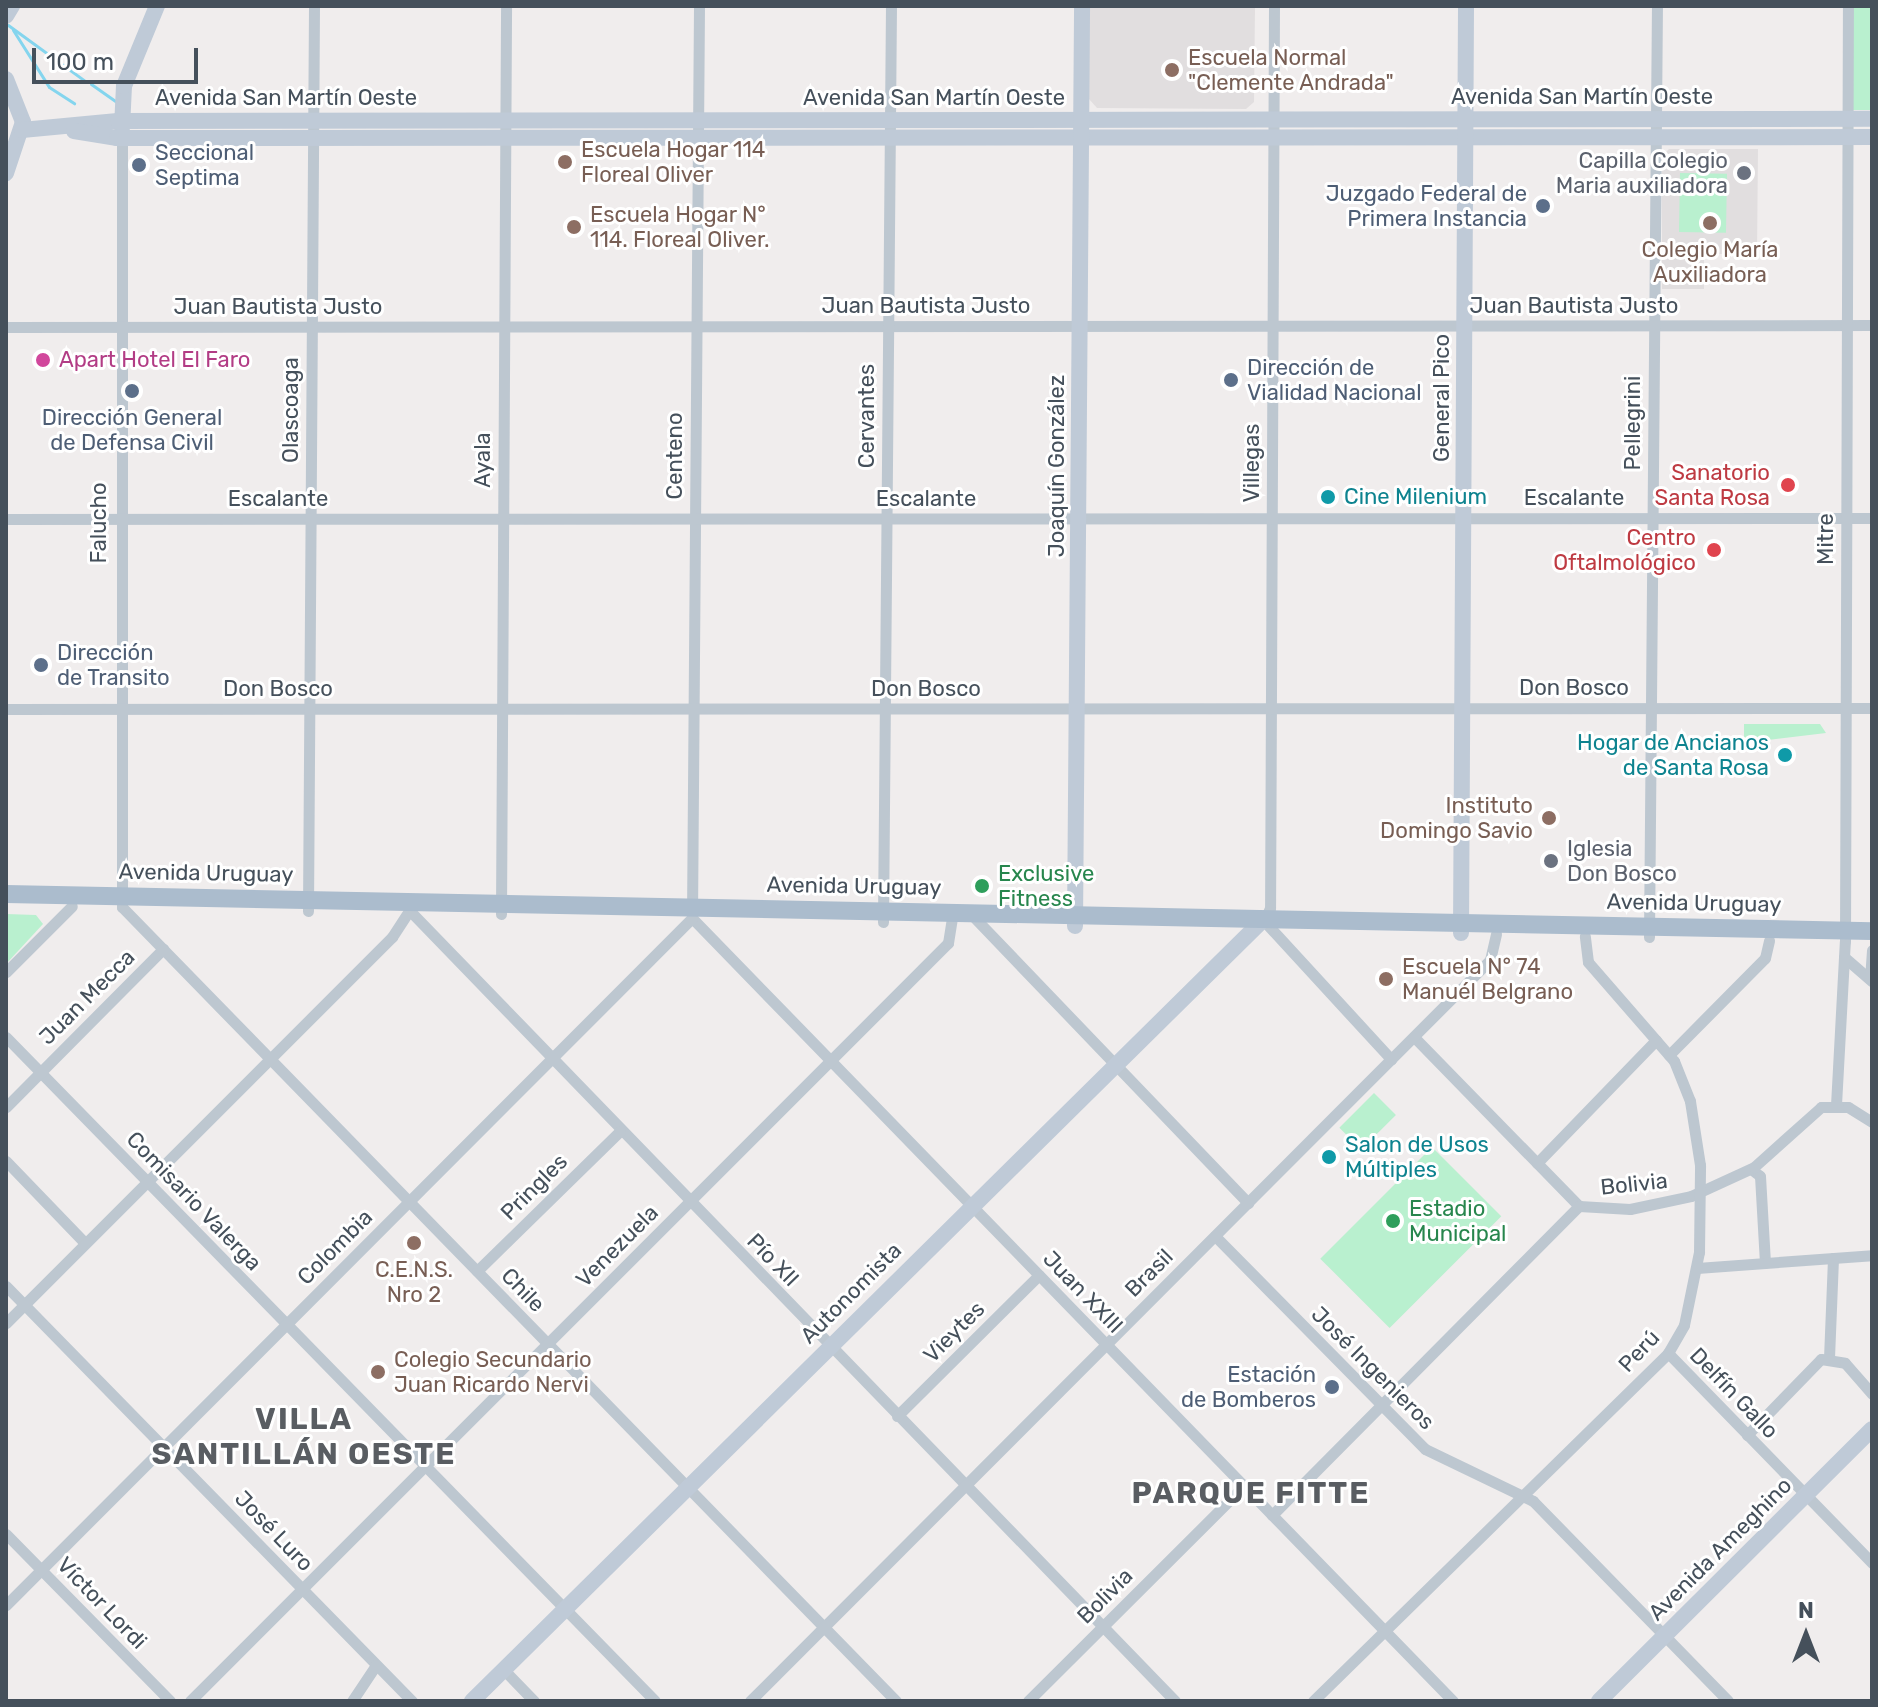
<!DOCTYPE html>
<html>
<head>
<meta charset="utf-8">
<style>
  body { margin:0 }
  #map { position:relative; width:1878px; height:1707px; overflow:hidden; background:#f0eded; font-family:Rubik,sans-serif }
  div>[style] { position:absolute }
  .education>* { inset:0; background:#e1dedf }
  .green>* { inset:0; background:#b9f0cf; transform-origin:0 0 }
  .stream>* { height:3px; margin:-1.5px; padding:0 1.5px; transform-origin:1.5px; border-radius:1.5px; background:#84d5ee }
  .street>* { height:11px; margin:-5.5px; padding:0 5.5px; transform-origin:5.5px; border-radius:5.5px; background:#bdc7d0 }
  .secondary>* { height:16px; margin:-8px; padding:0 8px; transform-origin:8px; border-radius:8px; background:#bfcad7 }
  .primary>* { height:18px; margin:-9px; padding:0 9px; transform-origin:9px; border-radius:9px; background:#abbccd }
  .dots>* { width:22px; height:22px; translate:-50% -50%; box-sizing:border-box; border:4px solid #fff; border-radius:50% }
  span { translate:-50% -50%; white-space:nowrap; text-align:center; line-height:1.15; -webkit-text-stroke:6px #fff; paint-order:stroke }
  .education-label { font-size:22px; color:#785e54 }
  .left { translate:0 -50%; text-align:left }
  .right { translate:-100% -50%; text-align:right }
  .street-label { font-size:22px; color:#45505b }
  .service-label { font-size:22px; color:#4e5e75 }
  .worship-label { font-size:22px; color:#5b616d }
  .hotel-label { font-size:22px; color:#b23c85 }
  .health-label { font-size:22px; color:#be3a42 }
  .culture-label { font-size:22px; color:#0d838f }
  .leisure-label { font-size:22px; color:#27864d }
  .district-label { font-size:30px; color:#595d62; font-weight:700; letter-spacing:2px }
  .frame { position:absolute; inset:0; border:8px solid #45505b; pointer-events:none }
  .north { position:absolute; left:1766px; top:1595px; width:80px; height:80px; -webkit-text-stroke:6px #fff; paint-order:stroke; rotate:0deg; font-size:22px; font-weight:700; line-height:32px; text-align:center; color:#45505b }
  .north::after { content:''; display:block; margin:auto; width:28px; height:36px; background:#45505b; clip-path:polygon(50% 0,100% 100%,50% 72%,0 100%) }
  .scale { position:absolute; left:32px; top:48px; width:166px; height:36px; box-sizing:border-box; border:4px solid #45505b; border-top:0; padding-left:10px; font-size:24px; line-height:28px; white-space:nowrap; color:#45505b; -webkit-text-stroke:6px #fff; paint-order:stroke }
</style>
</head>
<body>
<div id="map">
  <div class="education">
    <div style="clip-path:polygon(1089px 6px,1255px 6px,1254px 102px,1246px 109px,1097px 108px,1089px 99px)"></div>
    <div style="clip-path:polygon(1669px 149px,1758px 149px,1757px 254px,1704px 254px,1704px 289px,1662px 289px,1662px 156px)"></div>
  </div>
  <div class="green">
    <div style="left:1851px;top:6px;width:21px;height:104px"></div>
    <div style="left:1680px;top:173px;width:47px;height:59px;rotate:1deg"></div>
    <div style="clip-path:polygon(1744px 724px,1820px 724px,1826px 733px,1744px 743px)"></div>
    <div style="clip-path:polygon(6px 914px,36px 915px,43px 924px,6px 964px)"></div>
    <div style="left:1374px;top:1093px;width:31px;height:49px;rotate:45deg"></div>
    <div style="left:1432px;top:1147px;width:98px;height:158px;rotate:45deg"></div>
  </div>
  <div class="stream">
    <div style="left:8px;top:25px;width:95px;rotate:36deg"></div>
    <div style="left:13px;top:30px;width:67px;rotate:57.7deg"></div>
    <div style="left:49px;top:87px;width:30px;rotate:33deg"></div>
    <div style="left:91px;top:84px;width:33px;rotate:35deg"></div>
  </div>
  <div class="street">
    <div style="left:699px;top:6px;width:912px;rotate:90.44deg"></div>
    <div style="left:692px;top:918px;width:1092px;rotate:45.82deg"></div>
    <div style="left:1274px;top:6px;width:902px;rotate:90.25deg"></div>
    <div style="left:1270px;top:908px;width:14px;rotate:115deg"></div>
    <div style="left:1264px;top:921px;width:188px;rotate:47.4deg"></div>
    <div style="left:122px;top:138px;width:769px;rotate:90deg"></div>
    <div style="left:122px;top:907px;width:1109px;rotate:45.73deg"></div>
    <div style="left:6px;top:327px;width:1866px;rotate:-0.06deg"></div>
    <div style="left:6px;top:519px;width:1866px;rotate:-0.03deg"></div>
    <div style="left:6px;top:709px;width:1866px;rotate:-0.03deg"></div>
    <div style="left:308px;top:911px;width:905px;rotate:-89.62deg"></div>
    <div style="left:412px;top:913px;width:1097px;rotate:45.92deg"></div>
    <div style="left:970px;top:913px;width:402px;rotate:46.2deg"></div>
    <div style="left:501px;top:914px;width:908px;rotate:-89.68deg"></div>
    <div style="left:883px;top:922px;width:916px;rotate:-89.5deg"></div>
    <div style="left:1649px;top:937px;width:931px;rotate:-89.51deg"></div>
    <div style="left:1844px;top:957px;width:37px;rotate:41deg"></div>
    <div style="left:6px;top:972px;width:93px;rotate:-45deg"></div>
    <div style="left:1870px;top:979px;width:29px;rotate:-86deg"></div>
    <div style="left:6px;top:1037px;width:928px;rotate:45.65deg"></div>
    <div style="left:1414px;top:1037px;width:236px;rotate:45.7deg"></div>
    <div style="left:1669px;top:1055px;width:136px;rotate:-45.3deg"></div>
    <div style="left:1765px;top:958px;width:18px;rotate:-77deg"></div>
    <div style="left:1836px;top:1105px;width:164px;rotate:-86.9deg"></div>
    <div style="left:1845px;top:941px;width:935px;rotate:-89.82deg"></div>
    <div style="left:6px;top:1107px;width:223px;rotate:-45.2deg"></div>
    <div style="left:6px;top:1161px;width:114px;rotate:46.1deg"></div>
    <div style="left:1537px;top:1163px;width:171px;rotate:-45.9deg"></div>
    <div style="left:1751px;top:1169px;width:11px;rotate:38deg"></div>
    <div style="left:1760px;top:1176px;width:87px;rotate:86.7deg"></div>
    <div style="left:1579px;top:1206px;width:51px;rotate:3.4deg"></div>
    <div style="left:1630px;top:1209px;width:62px;rotate:-12deg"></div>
    <div style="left:1691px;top:1196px;width:69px;rotate:-24.7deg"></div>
    <div style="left:1754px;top:1167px;width:90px;rotate:-41.8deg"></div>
    <div style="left:1821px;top:1107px;width:27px"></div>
    <div style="left:1848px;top:1107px;width:28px;rotate:32deg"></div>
    <div style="left:1215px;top:1236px;width:299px;rotate:45.4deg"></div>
    <div style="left:1425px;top:1449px;width:120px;rotate:25.7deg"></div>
    <div style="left:1533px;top:1501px;width:279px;rotate:45.7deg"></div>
    <div style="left:1697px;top:1268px;width:175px;rotate:-4.2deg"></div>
    <div style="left:477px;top:1271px;width:200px;rotate:-44.4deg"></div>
    <div style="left:6px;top:1286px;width:581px;rotate:45.63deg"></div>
    <div style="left:6px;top:1323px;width:546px;rotate:-45deg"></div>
    <div style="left:392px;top:937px;width:37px;rotate:-57deg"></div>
    <div style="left:1668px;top:1353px;width:293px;rotate:45.8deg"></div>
    <div style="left:1829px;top:1358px;width:100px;rotate:-87.7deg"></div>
    <div style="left:897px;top:1416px;width:200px;rotate:-44.8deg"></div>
    <div style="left:1747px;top:1435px;width:106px;rotate:-45.8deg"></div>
    <div style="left:1821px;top:1359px;width:24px;rotate:9deg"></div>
    <div style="left:1845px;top:1363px;width:41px;rotate:48.9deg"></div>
    <div style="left:1272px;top:1515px;width:436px;rotate:-45.2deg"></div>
    <div style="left:6px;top:1534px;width:234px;rotate:45.5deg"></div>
    <div style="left:6px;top:1605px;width:971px;rotate:-45.04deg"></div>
    <div style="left:503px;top:1669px;width:45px;rotate:45.9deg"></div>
    <div style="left:190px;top:1701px;width:1072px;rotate:-45deg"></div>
    <div style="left:948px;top:943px;width:31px;rotate:-81deg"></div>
    <div style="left:352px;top:1701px;width:43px;rotate:-56.3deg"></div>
    <div style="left:750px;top:1701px;width:1047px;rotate:-45.04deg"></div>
    <div style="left:1490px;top:960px;width:27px;rotate:-77deg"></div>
    <div style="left:1028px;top:1701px;width:305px;rotate:-44.9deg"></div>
    <div style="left:1313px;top:1701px;width:497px;rotate:-44.4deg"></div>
    <div style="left:1668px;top:1353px;width:32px;rotate:-60deg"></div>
    <div style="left:1684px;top:1325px;width:75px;rotate:-78.4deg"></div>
    <div style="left:1699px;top:1252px;width:87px;rotate:-89.3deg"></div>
    <div style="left:1700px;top:1165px;width:65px;rotate:-98.9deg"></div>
    <div style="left:1690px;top:1101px;width:43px;rotate:-111.8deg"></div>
    <div style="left:1674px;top:1061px;width:131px;rotate:-131deg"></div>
    <div style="left:1588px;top:962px;width:26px;rotate:-97deg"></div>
  </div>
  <div class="secondary">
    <div style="left:6px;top:16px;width:12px;rotate:-59deg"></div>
    <div style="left:6px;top:79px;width:46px;rotate:68.4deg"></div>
    <div style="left:23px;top:122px;width:54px;rotate:108.4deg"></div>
    <div style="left:122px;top:128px;width:42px;rotate:-87.3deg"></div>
    <div style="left:124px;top:86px;width:87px;rotate:-67.6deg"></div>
    <div style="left:22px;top:130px;width:96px;rotate:-5.4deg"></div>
    <div style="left:118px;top:121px;width:1754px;rotate:-0.07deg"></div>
    <div style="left:74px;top:131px;width:44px;rotate:9.2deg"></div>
    <div style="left:117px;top:138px;width:1755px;rotate:-0.03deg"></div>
    <div style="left:1075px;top:926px;width:920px;rotate:-89.56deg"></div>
    <div style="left:1461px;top:933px;width:927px;rotate:-89.69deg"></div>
    <div style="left:472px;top:1701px;width:1114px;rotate:-44.64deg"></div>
    <div style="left:1599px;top:1701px;width:385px;rotate:-44.9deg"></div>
  </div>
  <div class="primary">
    <div style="left:6px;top:894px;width:1866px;rotate:1.14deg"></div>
  </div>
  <div class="dots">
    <div style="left:1172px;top:70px;background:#8d6e63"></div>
    <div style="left:565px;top:162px;background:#8d6e63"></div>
    <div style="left:139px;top:165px;background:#5c6f8a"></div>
    <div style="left:1744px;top:173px;background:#6b7280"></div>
    <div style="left:1543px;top:206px;background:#5c6f8a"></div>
    <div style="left:1710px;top:223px;background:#8d6e63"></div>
    <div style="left:574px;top:227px;background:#8d6e63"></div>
    <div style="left:43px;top:360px;background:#d1479c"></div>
    <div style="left:1231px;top:380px;background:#5c6f8a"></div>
    <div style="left:132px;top:391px;background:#5c6f8a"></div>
    <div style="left:1788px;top:485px;background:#e0444e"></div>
    <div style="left:1328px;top:497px;background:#0f9aa8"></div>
    <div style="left:1714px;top:550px;background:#e0444e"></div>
    <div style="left:41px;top:665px;background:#5c6f8a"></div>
    <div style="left:1785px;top:755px;background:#0f9aa8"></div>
    <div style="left:1549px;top:818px;background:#8d6e63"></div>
    <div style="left:1551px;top:861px;background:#6b7280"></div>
    <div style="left:982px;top:886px;background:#2e9e5b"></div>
    <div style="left:1386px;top:979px;background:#8d6e63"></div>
    <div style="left:1329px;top:1157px;background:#0f9aa8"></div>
    <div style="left:1393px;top:1221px;background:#2e9e5b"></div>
    <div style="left:414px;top:1243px;background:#8d6e63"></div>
    <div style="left:378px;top:1372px;background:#8d6e63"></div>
    <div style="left:1332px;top:1387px;background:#5c6f8a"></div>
  </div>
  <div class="education-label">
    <span class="left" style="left:1188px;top:70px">Escuela Normal<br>"Clemente Andrada"</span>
    <span class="left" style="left:581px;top:162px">Escuela Hogar 114<br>Floreal Oliver</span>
    <span class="left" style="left:590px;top:227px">Escuela Hogar N°<br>114. Floreal Oliver.</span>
    <span style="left:1710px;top:262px">Colegio María<br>Auxiliadora</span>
    <span class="right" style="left:1533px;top:818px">Instituto<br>Domingo Savio</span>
    <span class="left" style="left:1402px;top:979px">Escuela N° 74<br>Manuél Belgrano</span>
    <span style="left:414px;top:1282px">C.E.N.S.<br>Nro 2</span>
    <span class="left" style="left:394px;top:1372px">Colegio Secundario<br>Juan Ricardo Nervi</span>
  </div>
  <div class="street-label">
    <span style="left:1582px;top:97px">Avenida San Martín Oeste</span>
    <span style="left:286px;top:98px">Avenida San Martín Oeste</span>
    <span style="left:934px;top:98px">Avenida San Martín Oeste</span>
    <span style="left:926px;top:306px">Juan Bautista Justo</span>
    <span style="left:1574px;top:306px">Juan Bautista Justo</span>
    <span style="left:278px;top:307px">Juan Bautista Justo</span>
    <span style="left:1442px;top:398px;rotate:-90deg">General Pico</span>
    <span style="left:291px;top:410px;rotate:-90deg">Olascoaga</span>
    <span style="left:867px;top:416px;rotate:-90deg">Cervantes</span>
    <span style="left:1633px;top:423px;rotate:-90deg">Pellegrini</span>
    <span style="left:675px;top:456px;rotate:-90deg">Centeno</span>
    <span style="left:483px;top:460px;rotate:-90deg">Ayala</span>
    <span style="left:1252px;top:463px;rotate:-90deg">Villegas</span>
    <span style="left:1057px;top:466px;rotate:-90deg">Joaquín González</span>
    <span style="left:1574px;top:498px">Escalante</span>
    <span style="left:278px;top:499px">Escalante</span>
    <span style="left:926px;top:499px">Escalante</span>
    <span style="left:99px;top:523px;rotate:-90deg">Falucho</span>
    <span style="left:1826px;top:539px;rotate:-90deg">Mitre</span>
    <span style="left:1574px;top:688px">Don Bosco</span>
    <span style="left:278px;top:689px">Don Bosco</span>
    <span style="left:926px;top:689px">Don Bosco</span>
    <span style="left:206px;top:873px;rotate:1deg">Avenida Uruguay</span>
    <span style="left:854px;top:886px;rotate:1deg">Avenida Uruguay</span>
    <span style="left:1694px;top:903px;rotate:1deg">Avenida Uruguay</span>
    <span style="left:87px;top:997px;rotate:-45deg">Juan Mecca</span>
    <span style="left:1634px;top:1184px;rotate:-6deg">Bolivia</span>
    <span style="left:534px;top:1187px;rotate:-45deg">Pringles</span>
    <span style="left:194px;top:1201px;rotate:46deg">Comisario Valerga</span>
    <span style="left:617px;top:1246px;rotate:-45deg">Venezuela</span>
    <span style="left:335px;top:1247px;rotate:-45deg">Colombia</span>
    <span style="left:773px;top:1260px;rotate:46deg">Pío XII</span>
    <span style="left:1149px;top:1273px;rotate:-45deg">Brasil</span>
    <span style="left:523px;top:1290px;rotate:46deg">Chile</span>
    <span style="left:1083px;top:1292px;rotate:46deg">Juan XXIII</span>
    <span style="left:851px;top:1293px;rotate:-45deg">Autonomista</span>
    <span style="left:954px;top:1332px;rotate:-45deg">Vieytes</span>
    <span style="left:1639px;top:1351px;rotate:-47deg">Perú</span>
    <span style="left:1373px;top:1368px;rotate:45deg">José Ingenieros</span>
    <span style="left:1734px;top:1393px;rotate:46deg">Delfín Gallo</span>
    <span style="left:274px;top:1531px;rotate:46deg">José Luro</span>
    <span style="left:1720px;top:1549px;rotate:-45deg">Avenida Ameghino</span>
    <span style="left:1105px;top:1596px;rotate:-45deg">Bolivia</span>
    <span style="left:102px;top:1603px;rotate:46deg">Víctor Lordi</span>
  </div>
  <div class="service-label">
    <span class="left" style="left:155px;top:165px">Seccional<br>Septima</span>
    <span class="right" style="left:1527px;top:206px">Juzgado Federal de<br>Primera Instancia</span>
    <span class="left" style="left:1247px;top:380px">Dirección de<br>Vialidad Nacional</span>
    <span style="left:132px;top:430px">Dirección General<br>de Defensa Civil</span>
    <span class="left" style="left:57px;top:665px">Dirección<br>de Transito</span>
    <span class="right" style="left:1316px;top:1387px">Estación<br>de Bomberos</span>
  </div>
  <div class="worship-label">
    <span class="right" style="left:1728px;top:173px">Capilla Colegio<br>Maria auxiliadora</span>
    <span class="left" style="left:1567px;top:861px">Iglesia<br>Don Bosco</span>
  </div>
  <div class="hotel-label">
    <span class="left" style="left:59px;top:360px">Apart Hotel El Faro</span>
  </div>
  <div class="health-label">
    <span class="right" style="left:1770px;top:485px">Sanatorio<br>Santa Rosa</span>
    <span class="right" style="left:1696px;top:550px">Centro<br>Oftalmológico</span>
  </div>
  <div class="culture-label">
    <span class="left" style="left:1344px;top:497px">Cine Milenium</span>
    <span class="right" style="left:1769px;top:755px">Hogar de Ancianos<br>de Santa Rosa</span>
    <span class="left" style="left:1345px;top:1157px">Salon de Usos<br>Múltiples</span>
  </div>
  <div class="leisure-label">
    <span class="left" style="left:998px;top:886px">Exclusive<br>Fitness</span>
    <span class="left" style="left:1409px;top:1221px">Estadio<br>Municipal</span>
  </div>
  <div class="district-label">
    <span style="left:304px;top:1436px">VILLA<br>SANTILLÁN OESTE</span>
    <span style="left:1251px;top:1493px">PARQUE FITTE</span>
  </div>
  <div class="frame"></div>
  <div class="north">N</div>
  <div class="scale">100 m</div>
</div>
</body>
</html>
